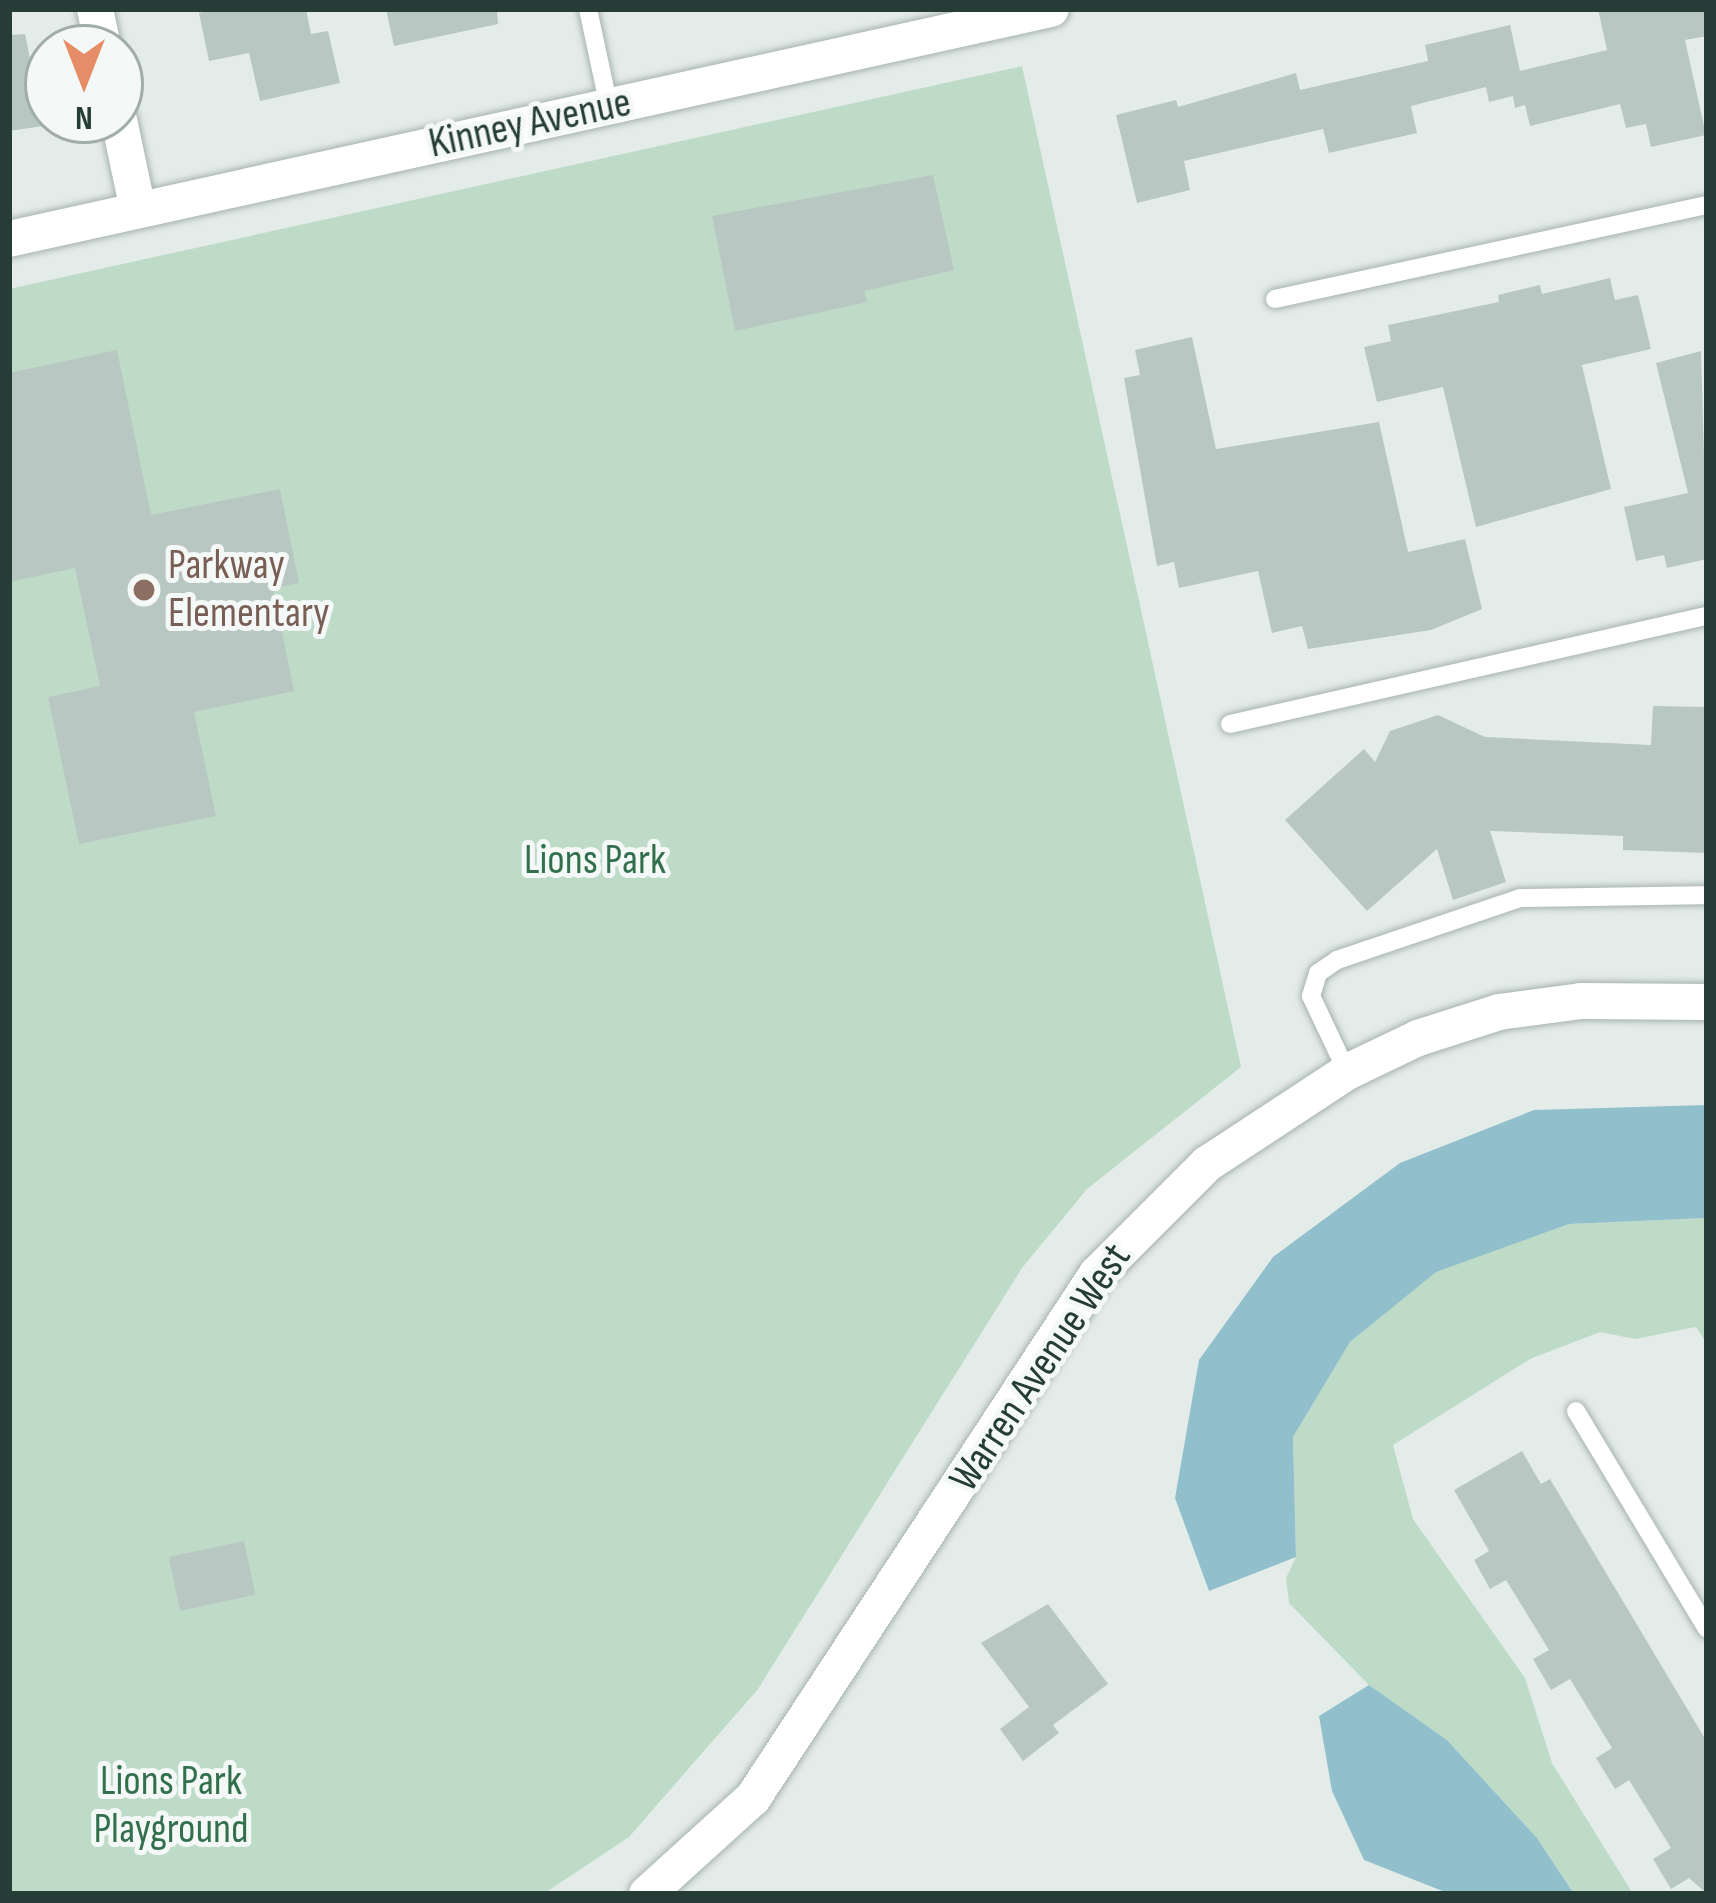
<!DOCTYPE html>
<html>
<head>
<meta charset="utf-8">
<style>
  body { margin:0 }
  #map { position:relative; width:1716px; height:1903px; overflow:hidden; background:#e4ece9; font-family:"Sofia Sans Condensed",sans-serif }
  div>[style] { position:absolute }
  .green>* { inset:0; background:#bedbc8 }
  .water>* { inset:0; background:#91c0cc }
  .building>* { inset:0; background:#b9c7c2; transform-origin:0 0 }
  .roads { filter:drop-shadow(0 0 3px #a7b4b0) drop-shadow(0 0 3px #a7b4b0) }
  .service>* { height:18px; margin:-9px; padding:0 9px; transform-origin:9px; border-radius:9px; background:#fff }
  .minor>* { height:36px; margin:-18px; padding:0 18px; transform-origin:18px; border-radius:18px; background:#fff }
  .tertiary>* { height:36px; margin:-18px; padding:0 18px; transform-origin:18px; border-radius:18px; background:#fff }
  .dots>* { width:33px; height:33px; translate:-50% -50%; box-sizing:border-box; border:6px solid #f4f9f7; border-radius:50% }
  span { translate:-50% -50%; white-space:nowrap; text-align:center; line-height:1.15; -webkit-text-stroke:10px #f4f9f7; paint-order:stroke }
  .street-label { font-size:42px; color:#253c37 }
  .education-label { font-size:42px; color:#785e54 }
  .left { translate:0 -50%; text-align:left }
  .park-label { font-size:42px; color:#32704d }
  .frame { position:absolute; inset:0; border:12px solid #253c37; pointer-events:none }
  .north { position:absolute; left:24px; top:24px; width:120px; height:120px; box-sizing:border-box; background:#f4f9f7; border:3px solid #a1adaa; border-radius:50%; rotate:180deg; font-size:33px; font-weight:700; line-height:48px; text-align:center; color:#253c37 }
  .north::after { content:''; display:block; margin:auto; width:42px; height:54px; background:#e68d68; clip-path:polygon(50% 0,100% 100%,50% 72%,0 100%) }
</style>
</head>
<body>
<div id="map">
  <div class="green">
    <div style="clip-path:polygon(1022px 66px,1241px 1067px,1087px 1189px,1022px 1268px,758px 1689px,629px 1837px,543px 1894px,9px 1894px,9px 289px)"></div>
    <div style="clip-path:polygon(1707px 1218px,1707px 1344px,1696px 1327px,1635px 1339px,1600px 1332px,1530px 1359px,1393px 1445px,1413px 1519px,1525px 1678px,1552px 1763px,1633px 1894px,1574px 1894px,1537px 1838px,1447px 1740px,1369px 1685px,1289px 1603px,1286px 1578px,1296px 1557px,1293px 1437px,1350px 1342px,1436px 1271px,1569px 1224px)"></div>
  </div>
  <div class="water">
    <div style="clip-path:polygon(1707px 1105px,1707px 1218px,1569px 1224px,1436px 1272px,1350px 1342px,1293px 1437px,1296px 1557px,1209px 1591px,1175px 1498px,1199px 1360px,1273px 1257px,1400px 1163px,1534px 1110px)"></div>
    <div style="clip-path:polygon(1369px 1685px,1447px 1740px,1537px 1838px,1574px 1894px,1450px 1894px,1364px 1860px,1332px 1791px,1319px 1716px)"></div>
  </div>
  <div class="building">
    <div style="clip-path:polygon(218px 9px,306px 9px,311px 34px,328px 31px,340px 83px,260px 101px,249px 53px,209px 61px,199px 13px)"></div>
    <div style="clip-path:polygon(386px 9px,497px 9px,498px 24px,394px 46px)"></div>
    <div style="clip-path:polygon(1598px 9px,1707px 9px,1707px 36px,1685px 40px,1706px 135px,1651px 147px,1646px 124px,1626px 128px,1620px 104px,1530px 126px,1525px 105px,1515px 108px,1513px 96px,1489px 102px,1486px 87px,1411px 106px,1417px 133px,1329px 153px,1323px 129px,1184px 161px,1190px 190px,1137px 203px,1116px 115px,1176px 100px,1178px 107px,1296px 73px,1300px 90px,1428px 61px,1425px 45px,1510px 25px,1520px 71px,1607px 50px)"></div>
    <div style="clip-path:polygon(25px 34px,44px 126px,9px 131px,9px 35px)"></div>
    <div style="clip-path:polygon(933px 175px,954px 270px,864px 291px,867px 302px,735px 331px,712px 216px)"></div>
    <div style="clip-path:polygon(1610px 278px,1615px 300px,1638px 295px,1651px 349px,1582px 365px,1611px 489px,1476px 527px,1443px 387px,1377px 402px,1364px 347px,1391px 341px,1388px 325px,1499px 302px,1498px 295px,1540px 285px,1542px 294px)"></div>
    <div style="clip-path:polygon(1192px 337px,1216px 449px,1379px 422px,1408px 552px,1465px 539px,1482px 609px,1431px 630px,1308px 649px,1302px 626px,1272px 633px,1258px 571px,1179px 588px,1174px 562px,1157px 566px,1124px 378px,1140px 375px,1135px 350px)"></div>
    <div style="clip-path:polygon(117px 350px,151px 515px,280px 489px,299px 583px,273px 588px,294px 691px,194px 712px,216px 816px,79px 844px,48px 697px,100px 686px,75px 568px,9px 582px,9px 373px)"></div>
    <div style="clip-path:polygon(1701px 351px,1707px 559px,1667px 568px,1664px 555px,1636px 561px,1624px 507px,1688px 493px,1656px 363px)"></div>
    <div style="clip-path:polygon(1653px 706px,1707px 707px,1707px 853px,1623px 850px,1623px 836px,1490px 831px,1506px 882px,1453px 900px,1437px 849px,1367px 911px,1285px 820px,1364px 749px,1375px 762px,1390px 731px,1438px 715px,1485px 737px,1651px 745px)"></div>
    <div style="clip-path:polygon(1522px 1451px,1541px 1484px,1550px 1479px,1707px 1742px,1707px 1894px,1689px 1878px,1671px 1889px,1653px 1859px,1671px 1848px,1629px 1780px,1615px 1789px,1596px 1758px,1612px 1748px,1570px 1679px,1551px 1690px,1533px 1659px,1549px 1650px,1506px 1580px,1490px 1589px,1474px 1560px,1489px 1551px,1454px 1490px)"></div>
    <div style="left:244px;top:1541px;width:55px;height:77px;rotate:78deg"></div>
    <div style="clip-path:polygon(1048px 1604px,1108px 1684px,1053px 1725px,1059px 1733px,1023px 1761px,1000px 1729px,1029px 1707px,981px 1643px)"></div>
  </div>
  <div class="roads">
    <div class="service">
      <div style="left:588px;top:9px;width:100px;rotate:77.9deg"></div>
      <div style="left:1275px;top:299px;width:442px;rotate:-12.3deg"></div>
      <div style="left:1230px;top:724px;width:489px;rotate:-12.8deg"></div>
      <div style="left:1347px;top:1072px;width:84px;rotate:-115.3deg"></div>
      <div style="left:1311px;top:996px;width:24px;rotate:-73deg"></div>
      <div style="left:1318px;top:973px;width:23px;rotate:-34deg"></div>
      <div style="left:1337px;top:960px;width:193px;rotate:-18.7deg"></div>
      <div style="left:1520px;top:898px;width:187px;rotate:-0.9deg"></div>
      <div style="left:1576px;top:1411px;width:254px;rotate:59deg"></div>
    </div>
    <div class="minor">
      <div style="left:95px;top:9px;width:40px;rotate:78deg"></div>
      <div style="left:119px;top:120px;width:92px;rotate:78.1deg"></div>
      <div style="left:9px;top:239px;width:1067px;rotate:-12.45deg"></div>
    </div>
    <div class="tertiary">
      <div style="left:647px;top:1894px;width:143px;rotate:-42.2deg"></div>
      <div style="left:753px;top:1798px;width:627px;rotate:-56.72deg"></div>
      <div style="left:1097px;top:1274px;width:156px;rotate:-45deg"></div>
      <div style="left:1207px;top:1164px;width:168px;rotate:-33.3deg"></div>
      <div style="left:1347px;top:1072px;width:79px;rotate:-25.6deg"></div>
      <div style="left:1418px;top:1038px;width:85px;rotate:-17.8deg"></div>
      <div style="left:1499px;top:1012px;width:83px;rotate:-7.6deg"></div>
      <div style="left:1581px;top:1001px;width:126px;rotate:0.5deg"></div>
    </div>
  </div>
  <div class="dots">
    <div style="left:144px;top:590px;background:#8d6e63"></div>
  </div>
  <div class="street-label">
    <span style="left:530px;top:124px;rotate:-12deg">Kinney Avenue</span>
    <span style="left:1041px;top:1368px;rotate:-56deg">Warren Avenue West</span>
  </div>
  <div class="education-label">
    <span class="left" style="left:168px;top:590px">Parkway<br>Elementary</span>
  </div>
  <div class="park-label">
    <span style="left:595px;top:861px">Lions Park</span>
    <span style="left:171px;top:1806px">Lions Park<br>Playground</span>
  </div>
  <div class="frame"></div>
  <div class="north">N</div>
</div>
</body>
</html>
